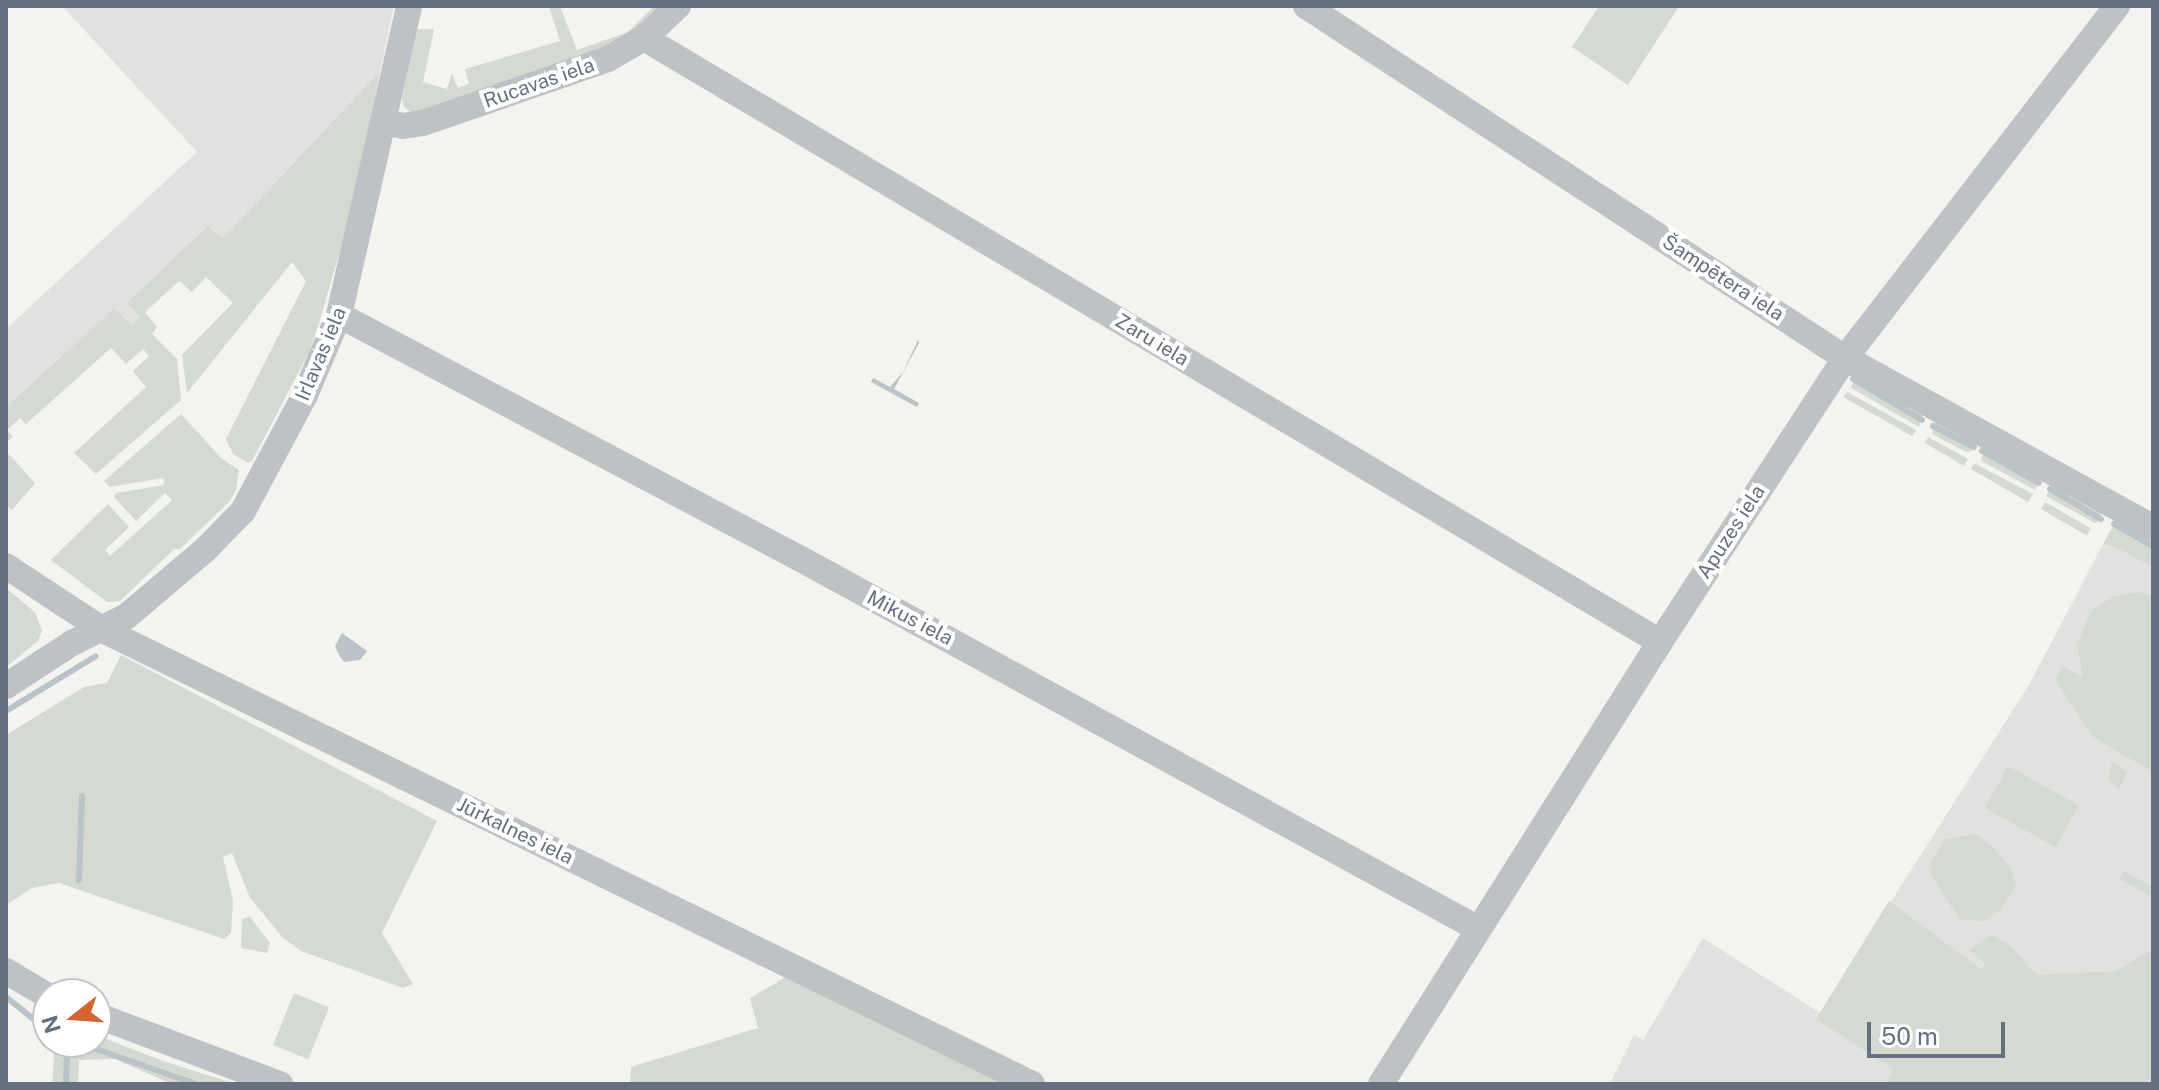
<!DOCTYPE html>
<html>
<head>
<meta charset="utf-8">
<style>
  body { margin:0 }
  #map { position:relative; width:2159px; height:1090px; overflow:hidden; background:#f3f3f0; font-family:"Public Sans",sans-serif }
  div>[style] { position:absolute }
  .built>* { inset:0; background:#e1e2e0 }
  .green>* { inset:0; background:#d4dad1; transform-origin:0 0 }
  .water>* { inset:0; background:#bac3c8 }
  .stream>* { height:6px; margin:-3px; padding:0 3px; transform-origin:3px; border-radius:3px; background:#bac3c8 }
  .minor>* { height:26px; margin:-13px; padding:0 13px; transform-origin:13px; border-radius:13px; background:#bfc2c5 }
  span { translate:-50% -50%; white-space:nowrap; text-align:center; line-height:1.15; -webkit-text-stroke:8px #fff; paint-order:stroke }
  .street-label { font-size:20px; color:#65717e }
  .frame { position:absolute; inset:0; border:8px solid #65717e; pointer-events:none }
  .north { position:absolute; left:32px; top:978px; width:80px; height:80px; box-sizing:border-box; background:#fff; border:2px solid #c1c6cb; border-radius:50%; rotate:253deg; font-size:22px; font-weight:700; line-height:32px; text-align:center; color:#65717e }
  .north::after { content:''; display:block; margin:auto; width:28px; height:36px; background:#d4632f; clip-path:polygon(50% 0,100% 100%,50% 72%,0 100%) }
  .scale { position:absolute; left:1867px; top:1022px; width:138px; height:36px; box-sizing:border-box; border:4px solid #65717e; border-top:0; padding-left:10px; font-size:24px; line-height:28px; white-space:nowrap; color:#65717e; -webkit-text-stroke:6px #fff; paint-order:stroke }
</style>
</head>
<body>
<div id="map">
  <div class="built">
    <div style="clip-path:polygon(62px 6px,394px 6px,380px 71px,202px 260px,130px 326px,114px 308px,6px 407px,6px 329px,197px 152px)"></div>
    <div style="clip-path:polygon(2103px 544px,2115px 547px,2153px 568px,2153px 1084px,1893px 1070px,1886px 1084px,1610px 1084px,1634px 1035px,1643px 1040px,1703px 938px,1820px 1013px,2029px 685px)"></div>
  </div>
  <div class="green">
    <div style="clip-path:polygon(549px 6px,560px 6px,577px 50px,628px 32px,654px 6px,666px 6px,621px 44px,427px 112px,410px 112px,404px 107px,402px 99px,416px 29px,434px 29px,423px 82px,447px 89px,452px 73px,458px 88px,469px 84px,465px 69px,560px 41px)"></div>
    <div style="clip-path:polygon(1599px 6px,1679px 6px,1628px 85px,1572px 47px)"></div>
    <div style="clip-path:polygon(380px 71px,357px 192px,319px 323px,309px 352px,252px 461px,248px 463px,233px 454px,226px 439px,306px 281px,292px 262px,187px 393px,182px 355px,233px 303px,206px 277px,192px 292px,179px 281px,145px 312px,157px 327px,152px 334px,177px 359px,181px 400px,96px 474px,74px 453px,146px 387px,133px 371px,149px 356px,143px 349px,126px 364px,111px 348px,26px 424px,20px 418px,7px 430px,13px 437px,6px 443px,6px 407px,114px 308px,131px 325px,140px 317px,127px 303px,208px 226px,222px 239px)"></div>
    <div style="clip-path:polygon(1855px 377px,1923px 414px,1919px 427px,1851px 388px)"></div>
    <div style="clip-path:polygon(1847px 392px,1916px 430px,1912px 436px,1843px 397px)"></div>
    <div style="clip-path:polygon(181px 414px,222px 459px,239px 470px,236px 490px,229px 502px,180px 549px,174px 549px,120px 601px,107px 602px,51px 560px,108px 504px,129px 527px,105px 550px,110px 556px,172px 500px,165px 493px,136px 521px,114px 497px,116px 493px,164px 485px,163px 478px,110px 487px,104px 481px)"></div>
    <div style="clip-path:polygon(1935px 422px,1977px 443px,1971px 451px,1966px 452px,1932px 434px)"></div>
    <div style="clip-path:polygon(1928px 437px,1968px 459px,1964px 466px,1925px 443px)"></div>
    <div style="clip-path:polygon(1984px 448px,2042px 476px,2035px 490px,1981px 461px)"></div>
    <div style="clip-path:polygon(6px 451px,35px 483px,12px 510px,6px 506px)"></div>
    <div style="clip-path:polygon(1974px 463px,2033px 494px,2028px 502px,1971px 469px)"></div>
    <div style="clip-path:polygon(2053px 484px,2101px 512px,2100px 521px,2095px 523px,2046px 496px)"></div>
    <div style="left:2045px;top:502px;width:53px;height:8px;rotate:30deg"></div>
    <div style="clip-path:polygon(2118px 517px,2153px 536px,2153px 568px,2115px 547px,2103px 544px)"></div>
    <div style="clip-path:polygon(6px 588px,35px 612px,42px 631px,38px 641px,6px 667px)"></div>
    <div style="clip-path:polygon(2137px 592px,2153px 595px,2153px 772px,2093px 737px,2055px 679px,2062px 666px,2083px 677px,2077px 645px,2090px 612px,2113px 596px)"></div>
    <div style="clip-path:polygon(121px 655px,437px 821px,382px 933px,413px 984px,403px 988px,301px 951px,283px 938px,250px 898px,232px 853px,223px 857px,233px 900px,231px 933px,224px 939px,59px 883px,32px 888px,6px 905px,6px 735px,84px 687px,107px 683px)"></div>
    <div style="clip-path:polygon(2112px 761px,2127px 772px,2119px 790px,2109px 779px)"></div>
    <div style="left:2008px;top:766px;width:81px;height:48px;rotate:29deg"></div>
    <div style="clip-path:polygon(1976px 834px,1992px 846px,2012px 870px,2016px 887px,2000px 910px,1984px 921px,1960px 920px,1930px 874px,1931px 861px,1945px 839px)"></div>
    <div style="clip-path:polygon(2124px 871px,2153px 887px,2153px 897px,2119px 879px)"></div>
    <div style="clip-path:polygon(1889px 901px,1982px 970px,1985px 963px,1969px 950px,1992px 934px,2010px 946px,2037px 975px,2116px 971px,2153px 949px,2153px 1084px,1886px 1084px,1893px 1069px,1816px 1019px)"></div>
    <div style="clip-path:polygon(250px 917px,270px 943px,267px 953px,241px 948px,242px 919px)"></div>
    <div style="clip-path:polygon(786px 977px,1007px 1084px,630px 1084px,631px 1067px,758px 1028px,750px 998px)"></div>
    <div style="left:294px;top:993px;width:38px;height:56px;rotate:22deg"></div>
    <div style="clip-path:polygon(96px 1035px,166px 1062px,236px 1084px,172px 1084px,115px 1059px,79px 1060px,78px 1084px,52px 1084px,55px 1042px,96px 1042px)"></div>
  </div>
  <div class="water">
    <div style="clip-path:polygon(918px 340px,919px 343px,894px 389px,919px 403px,917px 407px,871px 382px,873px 378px,890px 387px,903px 372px)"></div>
    <div style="clip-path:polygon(342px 633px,367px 651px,360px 660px,344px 662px,339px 655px,335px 646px)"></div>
  </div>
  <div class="stream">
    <div style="left:1853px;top:379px;width:80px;rotate:30.7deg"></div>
    <div style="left:1933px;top:426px;width:46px;rotate:27.1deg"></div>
    <div style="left:1982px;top:451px;width:65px;rotate:29.3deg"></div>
    <div style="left:2050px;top:489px;width:59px;rotate:30.5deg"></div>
    <div style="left:2114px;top:524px;width:45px;rotate:29.4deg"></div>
    <div style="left:6px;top:711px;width:105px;rotate:-31.4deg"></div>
    <div style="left:79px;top:880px;width:84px;rotate:-88deg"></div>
    <div style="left:6px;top:997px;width:53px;rotate:38.8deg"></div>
    <div style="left:76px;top:1042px;width:127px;rotate:19.3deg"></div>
    <div style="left:66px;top:1084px;width:26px;rotate:-88deg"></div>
    <div style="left:67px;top:1058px;width:17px;rotate:-69deg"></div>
  </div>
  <div class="minor">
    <div style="left:1306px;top:6px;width:644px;rotate:33.15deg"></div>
    <div style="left:1845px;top:358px;width:351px;rotate:28.8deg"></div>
    <div style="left:644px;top:38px;width:1182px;rotate:30.73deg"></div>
    <div style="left:386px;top:122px;width:17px;rotate:13deg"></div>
    <div style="left:403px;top:126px;width:20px;rotate:-9deg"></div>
    <div style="left:423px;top:123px;width:196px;rotate:-19.1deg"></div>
    <div style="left:608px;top:59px;width:42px;rotate:-30.3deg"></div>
    <div style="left:644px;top:38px;width:47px;rotate:-43.3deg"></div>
    <div style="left:339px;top:315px;width:520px;rotate:27.85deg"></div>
    <div style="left:799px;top:558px;width:772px;rotate:28.62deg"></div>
    <div style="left:6px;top:566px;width:116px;rotate:33.4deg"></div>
    <div style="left:103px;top:630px;width:1034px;rotate:26.04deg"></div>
    <div style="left:6px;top:686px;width:79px;rotate:-33.1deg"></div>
    <div style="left:72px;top:643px;width:61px;rotate:-26.1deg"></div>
    <div style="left:127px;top:616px;width:104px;rotate:-40.3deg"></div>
    <div style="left:206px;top:549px;width:53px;rotate:-45.8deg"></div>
    <div style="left:243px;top:511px;width:132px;rotate:-61.9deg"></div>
    <div style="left:305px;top:395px;width:87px;rotate:-67deg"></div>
    <div style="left:339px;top:315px;width:317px;rotate:-77.2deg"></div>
    <div style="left:6px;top:971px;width:49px;rotate:30.8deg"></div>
    <div style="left:96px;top:1015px;width:197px;rotate:20.6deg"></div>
    <div style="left:1381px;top:1084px;width:523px;rotate:-57.74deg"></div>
    <div style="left:1660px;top:642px;width:339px;rotate:-56.9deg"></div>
    <div style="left:1845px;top:358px;width:445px;rotate:-52.3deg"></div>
  </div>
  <div class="street-label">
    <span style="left:539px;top:83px;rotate:-19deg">Rucavas iela</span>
    <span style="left:1723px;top:278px;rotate:33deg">Šampētera iela</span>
    <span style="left:1152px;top:340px;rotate:31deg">Zaru iela</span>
    <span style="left:321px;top:354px;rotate:-67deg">Irlavas iela</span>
    <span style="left:1731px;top:532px;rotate:-57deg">Apuzes iela</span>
    <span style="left:910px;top:618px;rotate:28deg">Mikus iela</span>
    <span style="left:515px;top:831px;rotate:26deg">Jūrkalnes iela</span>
  </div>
  <div class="frame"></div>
  <div class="north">N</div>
  <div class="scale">50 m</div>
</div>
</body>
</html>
